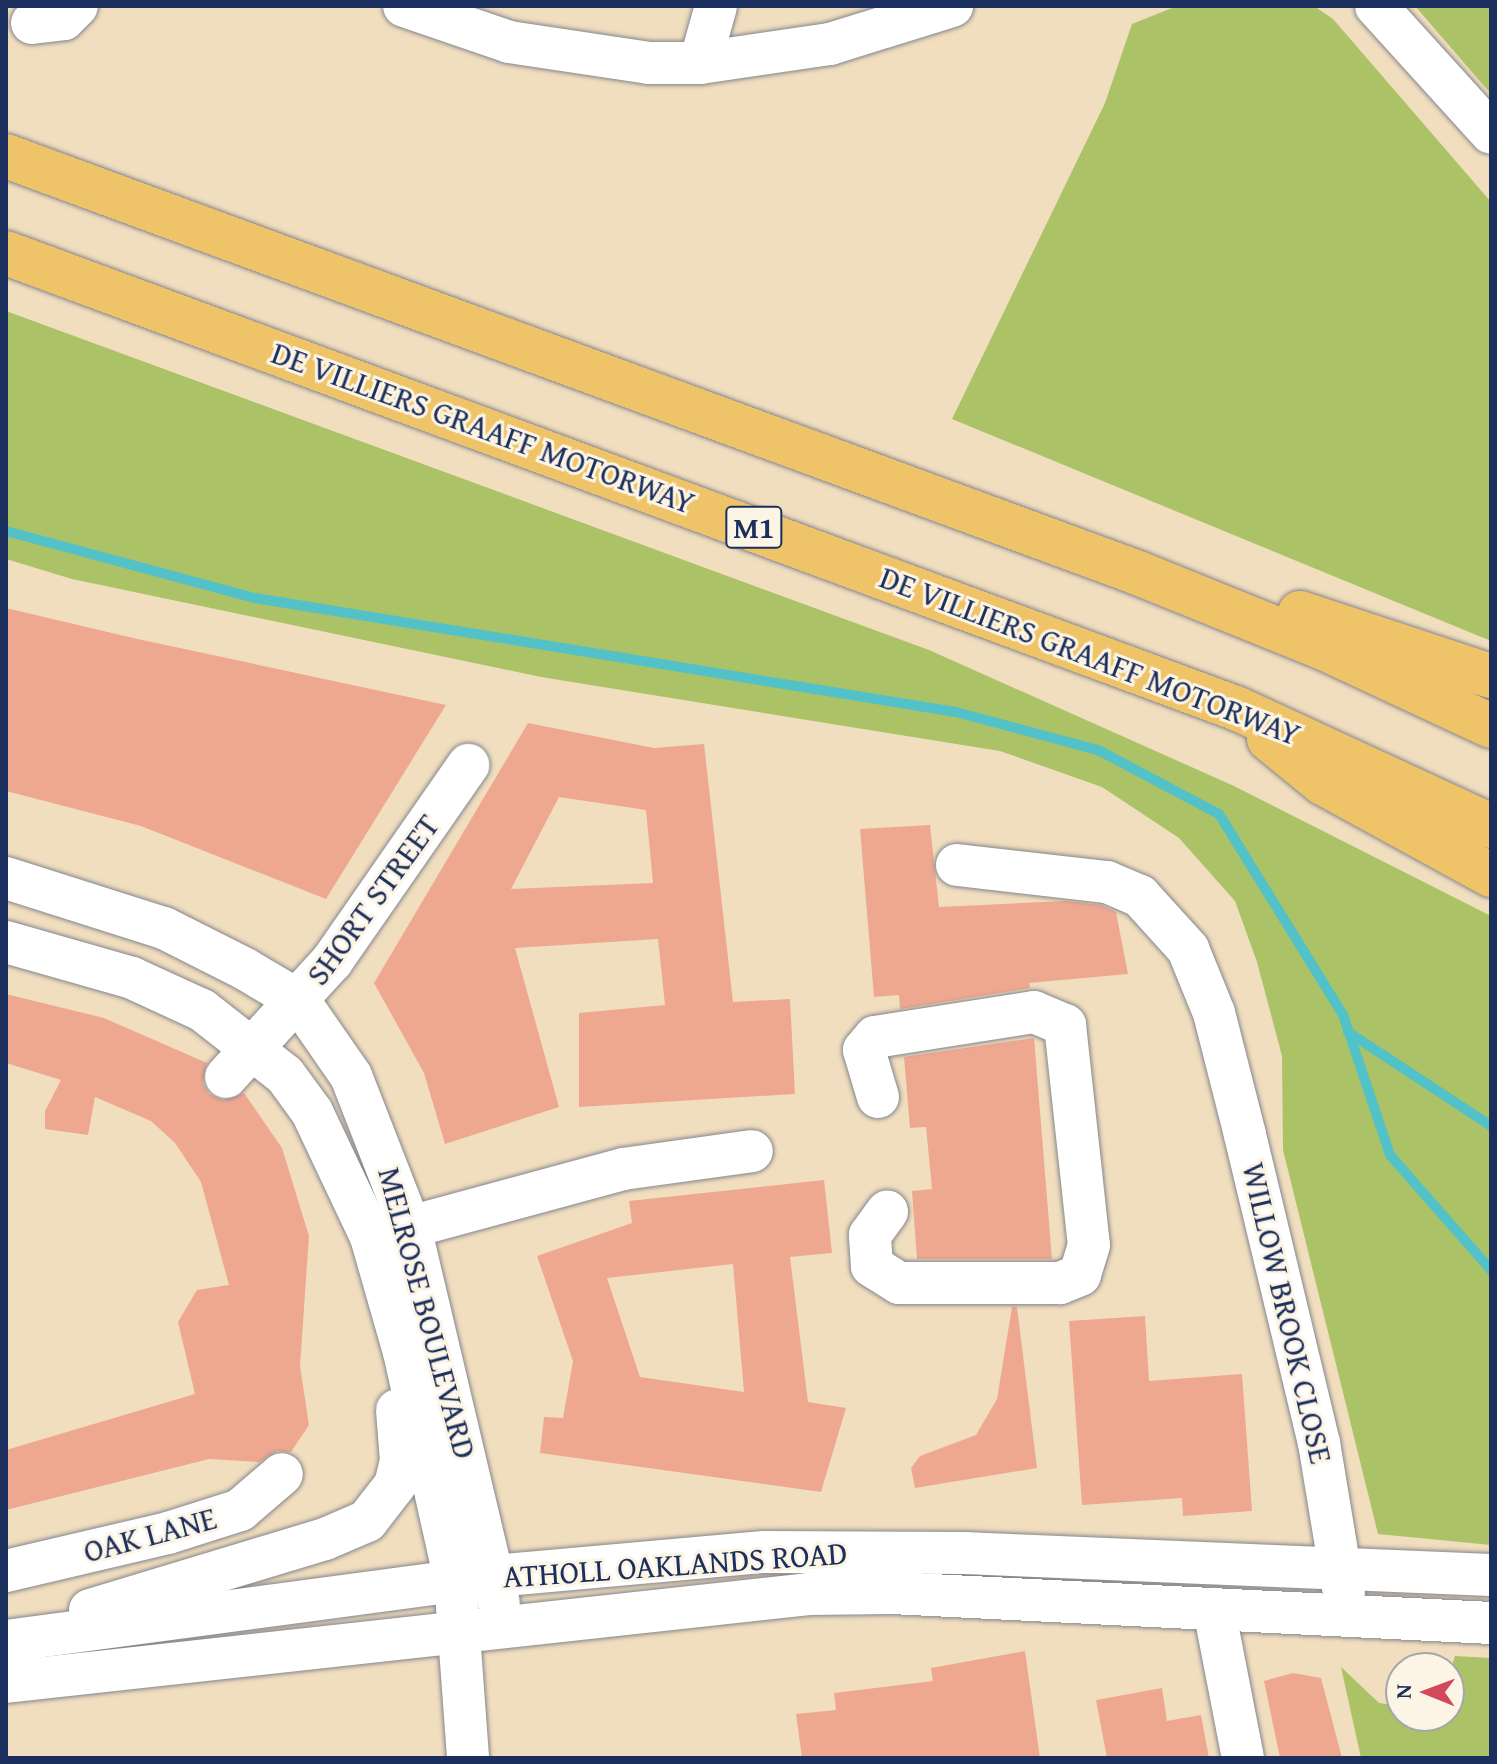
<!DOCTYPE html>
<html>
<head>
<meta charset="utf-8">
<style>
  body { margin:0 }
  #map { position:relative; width:1497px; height:1764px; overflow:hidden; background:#f1debe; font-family:"Gentium Book Plus",serif }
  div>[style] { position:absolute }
  .green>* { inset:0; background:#abc267 }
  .stream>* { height:10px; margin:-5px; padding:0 5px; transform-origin:5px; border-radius:5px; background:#53c1c8 }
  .building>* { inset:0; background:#efa890 }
  .roads { filter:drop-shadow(0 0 2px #86868e) drop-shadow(0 0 2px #86868e) }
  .minor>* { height:42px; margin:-21px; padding:0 21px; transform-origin:21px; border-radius:21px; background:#fff }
  .highway>* { height:44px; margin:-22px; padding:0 22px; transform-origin:22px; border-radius:22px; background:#efc469 }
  span { translate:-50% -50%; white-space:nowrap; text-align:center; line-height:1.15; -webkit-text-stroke:6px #fcf5e5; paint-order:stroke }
  .shield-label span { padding:2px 6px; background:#fcf5e5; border:2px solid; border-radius:6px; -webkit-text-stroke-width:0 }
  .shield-label { font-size:30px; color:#1b2f5e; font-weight:700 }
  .street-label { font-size:32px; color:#1b2f5e }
  .frame { position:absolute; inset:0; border:8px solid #1b2f5e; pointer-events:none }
  .north { position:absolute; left:1385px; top:1652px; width:80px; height:80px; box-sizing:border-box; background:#fcf5e5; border:2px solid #a2a6af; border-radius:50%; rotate:271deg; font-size:22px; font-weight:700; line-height:32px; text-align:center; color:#1b2f5e }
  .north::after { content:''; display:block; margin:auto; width:28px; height:36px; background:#d1495b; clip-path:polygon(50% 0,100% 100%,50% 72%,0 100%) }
</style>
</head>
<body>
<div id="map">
  <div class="green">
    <div style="clip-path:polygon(1177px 6px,1314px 6px,1333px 19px,1491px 202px,1491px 641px,952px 419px,1105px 103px,1132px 24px)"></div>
    <div style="clip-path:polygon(1415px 6px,1491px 6px,1491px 94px)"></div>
    <div style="clip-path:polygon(6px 311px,929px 650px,1234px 786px,1491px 916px,1491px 1545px,1378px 1534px,1283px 1150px,1282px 1056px,1257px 962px,1235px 901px,1179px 838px,1102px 787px,1000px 751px,541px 677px,72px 579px,6px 559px)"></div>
    <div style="clip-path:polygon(1455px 1656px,1491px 1658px,1491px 1758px,1361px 1758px,1341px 1667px,1379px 1703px,1401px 1706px,1401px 1716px,1449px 1716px,1449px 1675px)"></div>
  </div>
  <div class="stream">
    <div style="left:6px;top:531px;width:258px;rotate:15.1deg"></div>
    <div style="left:255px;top:598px;width:710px;rotate:9.24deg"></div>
    <div style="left:956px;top:712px;width:147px;rotate:15deg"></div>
    <div style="left:1098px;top:750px;width:137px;rotate:27.9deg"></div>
    <div style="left:1219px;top:814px;width:236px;rotate:58.3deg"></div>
    <div style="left:1343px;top:1015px;width:148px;rotate:71.4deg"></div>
    <div style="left:1390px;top:1155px;width:153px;rotate:48.7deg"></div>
    <div style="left:1348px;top:1032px;width:171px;rotate:33.3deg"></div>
  </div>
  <div class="building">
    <div style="clip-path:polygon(6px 608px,133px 638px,446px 705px,326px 899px,141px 826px,6px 791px)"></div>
    <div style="clip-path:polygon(evenodd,528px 723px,654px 748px,704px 744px,733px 1002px,790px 999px,795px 1094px,579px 1107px,579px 1013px,665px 1005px,658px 939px,515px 948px,559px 1107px,445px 1144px,424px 1073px,374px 983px,528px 723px,559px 797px,646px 810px,653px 883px,511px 889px,559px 797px)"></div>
    <div style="clip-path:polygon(930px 825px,939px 907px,1065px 901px,1101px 905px,1116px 912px,1128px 974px,1029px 983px,1030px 988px,900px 1009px,899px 995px,874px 997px,860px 829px)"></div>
    <div style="clip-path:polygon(6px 994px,104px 1018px,207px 1063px,203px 1083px,209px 1094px,222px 1100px,244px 1093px,282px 1148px,309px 1236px,300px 1366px,309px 1425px,291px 1452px,277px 1451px,259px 1462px,209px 1459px,6px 1510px,6px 1450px,195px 1394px,178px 1322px,197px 1290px,229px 1285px,201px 1182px,175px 1143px,151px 1121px,95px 1097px,88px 1135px,45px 1129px,45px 1111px,61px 1080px,6px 1063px)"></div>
    <div style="clip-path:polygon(1034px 1038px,1052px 1259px,917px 1259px,912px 1191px,932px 1189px,926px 1127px,910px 1128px,904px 1057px)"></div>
    <div style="clip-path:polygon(evenodd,824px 1180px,832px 1253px,790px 1257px,808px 1402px,846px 1408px,821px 1492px,540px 1453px,544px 1417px,563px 1418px,573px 1361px,537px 1256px,632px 1223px,629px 1201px,824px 1180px,733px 1264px,744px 1392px,640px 1377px,607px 1278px,733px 1264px)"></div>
    <div style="clip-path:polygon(1012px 1307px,1017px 1307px,1037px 1468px,915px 1488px,911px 1468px,920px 1456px,976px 1435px,997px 1399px)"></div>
    <div style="clip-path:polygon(1145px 1316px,1149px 1381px,1242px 1374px,1252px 1511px,1183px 1516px,1182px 1498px,1082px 1505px,1069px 1321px)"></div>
    <div style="clip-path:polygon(1025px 1651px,1040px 1758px,802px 1758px,796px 1714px,836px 1710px,834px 1693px,933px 1681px,931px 1668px)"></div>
    <div style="clip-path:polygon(1293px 1673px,1321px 1678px,1342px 1758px,1280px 1758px,1264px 1681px)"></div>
    <div style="clip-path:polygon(1162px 1688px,1167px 1721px,1201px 1715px,1209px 1758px,1107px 1758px,1096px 1700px)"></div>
  </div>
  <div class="roads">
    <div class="minor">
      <div style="left:404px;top:6px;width:111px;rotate:18.9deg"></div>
      <div style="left:509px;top:42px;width:142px;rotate:8.5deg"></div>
      <div style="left:649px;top:63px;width:51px"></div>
      <div style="left:700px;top:63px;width:131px;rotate:-8.3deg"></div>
      <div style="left:830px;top:44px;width:128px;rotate:-17.3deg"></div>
      <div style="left:1376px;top:6px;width:171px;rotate:47.8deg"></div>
      <div style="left:32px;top:23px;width:32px;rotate:-7deg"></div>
      <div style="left:64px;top:19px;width:18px;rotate:-45deg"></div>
      <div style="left:700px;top:63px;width:59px;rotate:-74.3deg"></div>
      <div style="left:957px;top:865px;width:151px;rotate:6.5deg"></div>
      <div style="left:1107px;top:882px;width:36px;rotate:23deg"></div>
      <div style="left:1140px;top:896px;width:72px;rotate:47.8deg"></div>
      <div style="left:1188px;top:949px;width:69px;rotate:67.9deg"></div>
      <div style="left:1214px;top:1013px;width:126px;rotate:75.7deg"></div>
      <div style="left:1245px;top:1135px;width:317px;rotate:76.5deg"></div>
      <div style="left:1319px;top:1443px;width:153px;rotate:80.6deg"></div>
      <div style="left:6px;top:878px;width:166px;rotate:17.6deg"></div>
      <div style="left:164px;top:928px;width:91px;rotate:26.8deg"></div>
      <div style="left:245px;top:969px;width:63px;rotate:30.7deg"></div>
      <div style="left:299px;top:1001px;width:91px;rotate:55.3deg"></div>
      <div style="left:351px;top:1076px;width:162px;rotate:68.7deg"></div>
      <div style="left:410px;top:1227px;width:386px;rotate:76.7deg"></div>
      <div style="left:6px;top:942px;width:131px;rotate:15.9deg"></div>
      <div style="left:132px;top:978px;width:77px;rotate:24.6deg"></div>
      <div style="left:202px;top:1010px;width:105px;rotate:38.1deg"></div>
      <div style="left:285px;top:1075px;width:46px;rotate:53.9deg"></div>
      <div style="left:312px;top:1112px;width:138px;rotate:64.7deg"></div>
      <div style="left:371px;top:1237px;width:120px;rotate:74deg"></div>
      <div style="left:404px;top:1352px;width:234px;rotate:77.4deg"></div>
      <div style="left:455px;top:1580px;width:178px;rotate:85.8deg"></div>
      <div style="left:226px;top:1077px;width:157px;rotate:-47.6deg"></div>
      <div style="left:332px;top:961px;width:239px;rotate:-55.2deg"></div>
      <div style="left:878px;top:1097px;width:49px;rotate:-106.6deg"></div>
      <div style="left:864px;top:1050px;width:17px;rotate:-50deg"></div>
      <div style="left:875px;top:1037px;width:161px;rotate:-8.9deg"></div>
      <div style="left:1034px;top:1012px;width:34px;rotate:23deg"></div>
      <div style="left:1065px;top:1025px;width:221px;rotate:83.8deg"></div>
      <div style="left:1089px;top:1245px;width:31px;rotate:107deg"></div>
      <div style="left:1080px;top:1275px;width:22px;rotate:158deg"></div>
      <div style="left:1060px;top:1283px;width:161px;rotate:180deg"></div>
      <div style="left:899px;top:1283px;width:32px;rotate:-148deg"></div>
      <div style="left:872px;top:1266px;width:31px;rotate:-94deg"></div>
      <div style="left:870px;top:1235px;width:29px;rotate:-54deg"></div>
      <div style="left:384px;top:1234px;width:248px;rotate:-15.2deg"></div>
      <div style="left:623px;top:1169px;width:130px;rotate:-7.9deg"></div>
      <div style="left:6px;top:1571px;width:166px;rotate:-13.2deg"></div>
      <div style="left:168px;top:1533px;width:76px;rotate:-17.7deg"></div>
      <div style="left:240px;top:1510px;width:55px;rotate:-40.6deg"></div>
      <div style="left:1214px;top:1609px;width:152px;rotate:79deg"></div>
      <div style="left:90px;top:1610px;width:245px;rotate:-16.8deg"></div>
      <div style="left:325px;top:1539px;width:46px;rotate:-23.2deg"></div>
      <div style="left:367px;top:1521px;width:46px;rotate:-52.1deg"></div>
      <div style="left:395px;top:1485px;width:25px;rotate:-76deg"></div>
      <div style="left:401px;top:1461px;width:51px;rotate:-94.5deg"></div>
      <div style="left:6px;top:1641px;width:492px;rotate:-7.6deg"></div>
      <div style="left:494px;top:1576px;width:271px;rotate:-5.1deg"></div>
      <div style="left:764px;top:1552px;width:200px;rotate:0.3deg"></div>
      <div style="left:964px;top:1553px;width:527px;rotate:2.39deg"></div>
      <div style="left:6px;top:1682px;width:807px;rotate:-6.26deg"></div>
      <div style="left:808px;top:1594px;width:83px;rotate:-0.7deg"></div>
      <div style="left:891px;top:1593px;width:601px;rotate:2.86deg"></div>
    </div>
    <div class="highway">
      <div style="left:6px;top:156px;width:1206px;rotate:20.22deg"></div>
      <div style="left:1138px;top:573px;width:203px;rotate:22deg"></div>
      <div style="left:1326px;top:649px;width:182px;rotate:25deg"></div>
      <div style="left:6px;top:253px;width:1314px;rotate:20.31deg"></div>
      <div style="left:1238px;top:709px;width:279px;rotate:24.8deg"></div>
      <div style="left:1300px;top:613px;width:201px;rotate:18.3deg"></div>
      <div style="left:1269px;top:739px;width:70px;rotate:39.2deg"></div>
      <div style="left:1323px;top:783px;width:192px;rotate:28.7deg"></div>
    </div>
  </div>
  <div class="shield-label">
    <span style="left:754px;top:527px">M1</span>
  </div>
  <div class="street-label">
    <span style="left:483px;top:428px;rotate:20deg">DE VILLIERS GRAAFF MOTORWAY</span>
    <span style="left:1090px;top:656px;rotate:21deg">DE VILLIERS GRAAFF MOTORWAY</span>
    <span style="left:373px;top:900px;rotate:-54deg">SHORT STREET</span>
    <span style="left:427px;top:1313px;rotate:75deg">MELROSE BOULEVARD</span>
    <span style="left:1287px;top:1313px;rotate:77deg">WILLOW BROOK CLOSE</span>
    <span style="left:150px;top:1535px;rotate:-15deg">OAK LANE</span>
    <span style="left:675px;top:1565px;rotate:-4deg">ATHOLL OAKLANDS ROAD</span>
  </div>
  <div class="frame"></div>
  <div class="north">N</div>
</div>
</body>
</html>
